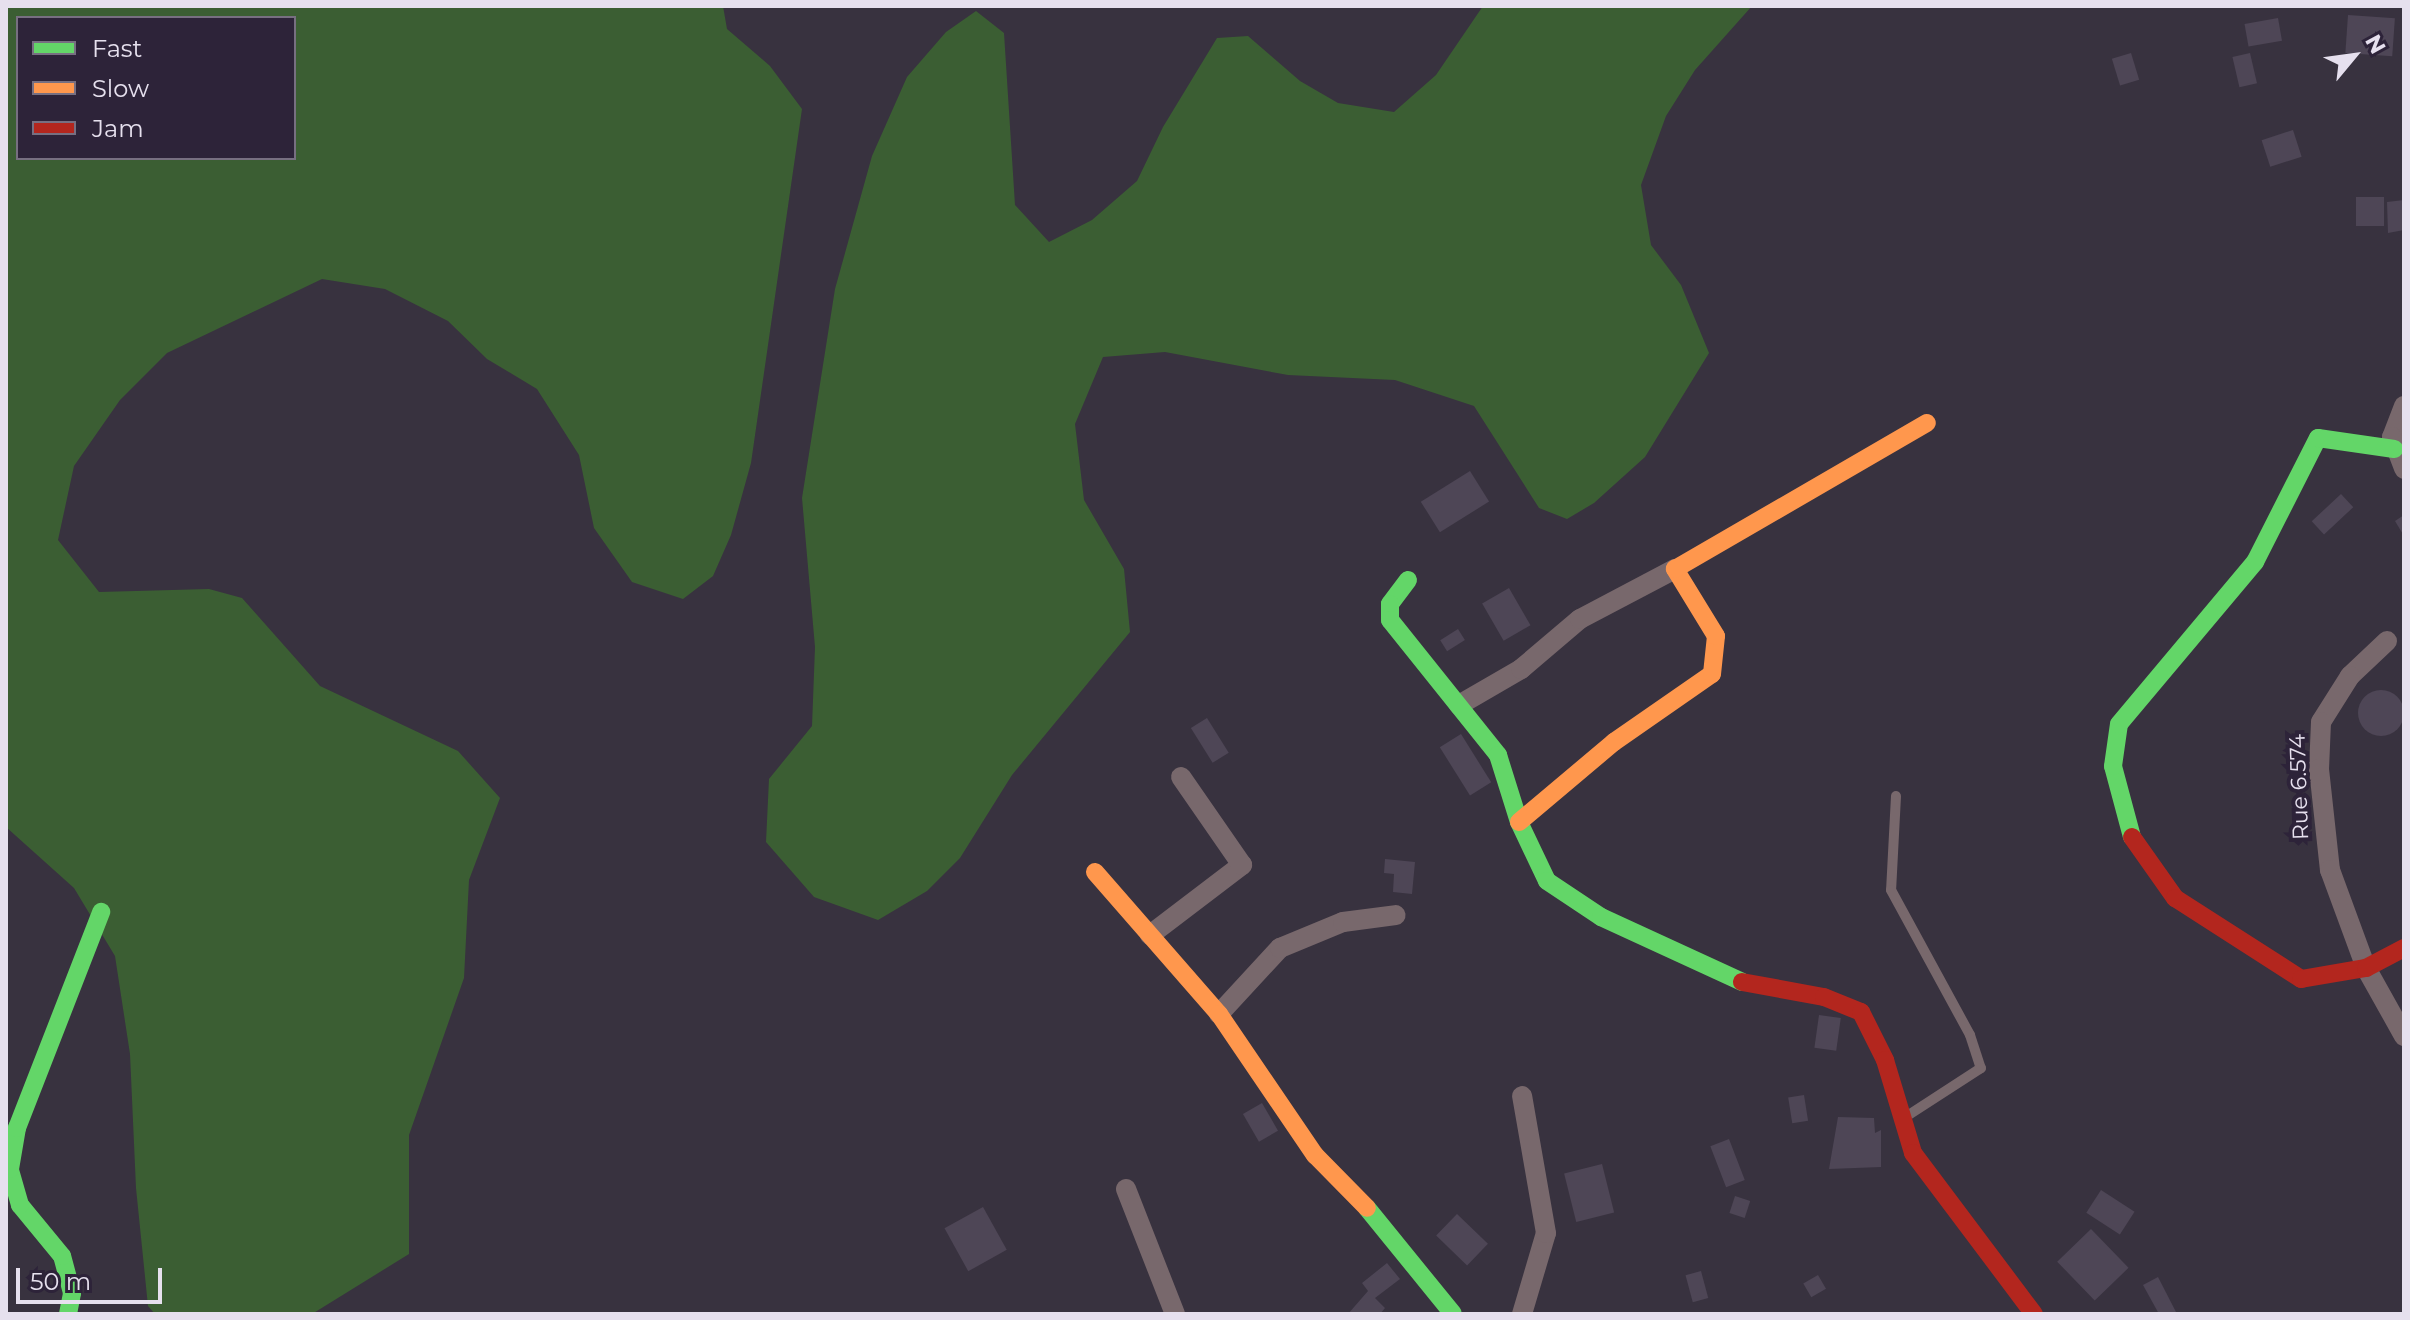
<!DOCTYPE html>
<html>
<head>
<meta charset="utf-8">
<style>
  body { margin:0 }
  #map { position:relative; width:2410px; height:1320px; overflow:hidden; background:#38323f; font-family:Montserrat,sans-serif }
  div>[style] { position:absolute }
  .green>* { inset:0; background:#3b5e33 }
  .building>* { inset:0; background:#4e4656; transform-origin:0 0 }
  .round { border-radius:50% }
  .lane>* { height:10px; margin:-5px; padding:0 5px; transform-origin:5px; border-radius:5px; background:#78686c }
  .street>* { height:20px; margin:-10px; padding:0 10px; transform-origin:10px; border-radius:10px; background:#78686c }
  .fast>* { height:18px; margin:-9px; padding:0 9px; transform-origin:9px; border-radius:9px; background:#63d668 }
  .slow>* { height:18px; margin:-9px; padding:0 9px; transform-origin:9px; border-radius:9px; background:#ff974d }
  .jam>* { height:18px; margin:-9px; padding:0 9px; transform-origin:9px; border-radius:9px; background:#b3261e }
  span { translate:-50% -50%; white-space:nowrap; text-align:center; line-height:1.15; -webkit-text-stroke:8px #2d2339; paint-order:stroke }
  .street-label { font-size:22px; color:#e6e0ee }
  .frame { position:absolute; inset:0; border:8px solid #e6e0ee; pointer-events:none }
  .legend { position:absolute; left:16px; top:16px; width:280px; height:144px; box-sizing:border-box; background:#2d2339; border:2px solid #776f81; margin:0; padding:10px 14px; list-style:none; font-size:24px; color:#e6e0ee }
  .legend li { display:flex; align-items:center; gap:16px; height:40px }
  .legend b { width:40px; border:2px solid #776f81 }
  .north { position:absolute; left:2314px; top:16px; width:80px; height:80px; -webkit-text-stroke:6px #2d2339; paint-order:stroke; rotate:61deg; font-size:22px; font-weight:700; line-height:32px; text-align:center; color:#e6e0ee }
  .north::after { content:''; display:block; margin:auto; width:28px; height:36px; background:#e6e0ee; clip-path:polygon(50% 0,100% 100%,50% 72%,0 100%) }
  .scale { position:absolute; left:16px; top:1268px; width:146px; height:36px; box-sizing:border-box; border:4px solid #e6e0ee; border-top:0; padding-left:10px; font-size:24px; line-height:28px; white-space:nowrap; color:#e6e0ee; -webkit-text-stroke:6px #2d2339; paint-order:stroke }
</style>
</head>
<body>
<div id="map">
  <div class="green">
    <div style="clip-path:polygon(evenodd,6px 6px,723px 6px,727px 29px,770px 66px,802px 109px,751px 463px,731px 535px,713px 576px,683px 599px,632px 582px,594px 528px,579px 455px,537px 389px,487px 359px,448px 321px,385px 289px,322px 279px,167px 353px,120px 400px,74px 466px,58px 540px,99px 592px,209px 589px,242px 598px,320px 686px,458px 751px,500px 798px,469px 880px,464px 978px,409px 1135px,409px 1254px,312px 1314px,155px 1314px,148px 1306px,136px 1188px,130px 1054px,115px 956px,74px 888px,6px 827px,6px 6px,18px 18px,294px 18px,294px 158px,18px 158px,18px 18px)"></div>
    <div style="clip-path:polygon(1483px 6px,1752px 6px,1695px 70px,1666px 116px,1641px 185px,1651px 245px,1681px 285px,1709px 353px,1645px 457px,1594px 503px,1567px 519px,1539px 508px,1474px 406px,1395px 380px,1288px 375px,1165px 352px,1103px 357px,1075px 424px,1084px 500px,1124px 569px,1130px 632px,1012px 775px,960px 858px,927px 891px,878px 920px,814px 897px,766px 842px,769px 779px,812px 726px,815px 647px,802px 498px,835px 289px,872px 156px,907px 77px,946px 32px,976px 11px,1004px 33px,1015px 205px,1049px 242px,1092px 220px,1137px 181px,1163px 127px,1217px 38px,1248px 36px,1300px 81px,1338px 103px,1394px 112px,1436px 75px)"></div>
  </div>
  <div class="building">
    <div style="left:2348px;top:15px;width:47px;height:38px;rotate:4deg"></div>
    <div style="left:2278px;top:18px;width:23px;height:34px;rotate:80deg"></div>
    <div style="left:2131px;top:53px;width:28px;height:20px;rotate:73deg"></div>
    <div style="left:2250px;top:53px;width:31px;height:18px;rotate:77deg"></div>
    <div style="left:2293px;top:130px;width:28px;height:33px;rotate:72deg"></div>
    <div style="left:2356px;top:197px;width:28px;height:29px"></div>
    <div style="clip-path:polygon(2404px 200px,2404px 230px,2388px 233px,2387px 202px)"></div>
    <div style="left:1470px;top:471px;width:36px;height:58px;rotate:58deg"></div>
    <div style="left:2341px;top:494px;width:18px;height:40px;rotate:47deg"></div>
    <div style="clip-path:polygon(2404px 515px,2404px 536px,2395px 521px)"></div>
    <div style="left:1509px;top:588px;width:43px;height:31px;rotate:60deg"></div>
    <div style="left:1458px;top:629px;width:13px;height:21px;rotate:58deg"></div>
    <div class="round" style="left:2358px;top:690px;width:46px;height:46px"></div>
    <div style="left:1207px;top:718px;width:41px;height:19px;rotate:58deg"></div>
    <div style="left:1461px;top:734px;width:57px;height:25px;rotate:58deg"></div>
    <div style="clip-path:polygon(1385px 859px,1415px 862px,1412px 894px,1393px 892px,1394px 874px,1384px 873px)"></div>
    <div style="left:1819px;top:1015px;width:22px;height:33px;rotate:8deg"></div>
    <div style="left:1804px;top:1095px;width:26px;height:16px;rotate:81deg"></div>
    <div style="left:1262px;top:1103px;width:32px;height:22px;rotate:60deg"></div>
    <div style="clip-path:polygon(1838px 1117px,1874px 1118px,1875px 1133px,1881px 1130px,1881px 1167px,1829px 1169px)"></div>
    <div style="left:1729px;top:1139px;width:44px;height:20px;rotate:69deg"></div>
    <div style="left:1602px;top:1164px;width:50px;height:39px;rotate:76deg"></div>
    <div style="left:2101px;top:1190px;width:40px;height:27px;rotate:33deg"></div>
    <div style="left:1735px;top:1196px;width:16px;height:18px;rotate:18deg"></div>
    <div style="left:983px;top:1207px;width:49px;height:44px;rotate:61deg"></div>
    <div style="left:1457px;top:1214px;width:43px;height:30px;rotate:44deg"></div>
    <div style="left:2091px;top:1229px;width:54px;height:47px;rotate:46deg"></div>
    <div style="clip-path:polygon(1387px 1263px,1400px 1279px,1375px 1298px,1385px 1308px,1380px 1314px,1348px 1314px,1368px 1291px,1362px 1283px)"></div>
    <div style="left:1701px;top:1271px;width:28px;height:16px;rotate:75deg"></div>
    <div style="left:1818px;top:1275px;width:16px;height:17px;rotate:60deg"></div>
    <div style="clip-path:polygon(2158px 1277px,2176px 1312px,2172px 1314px,2159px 1314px,2143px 1285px)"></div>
  </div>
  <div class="lane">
    <div style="left:1896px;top:796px;width:94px;rotate:93deg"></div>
    <div style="left:1891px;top:890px;width:165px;rotate:61.4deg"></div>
    <div style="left:1970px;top:1035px;width:35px;rotate:72deg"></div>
    <div style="left:1981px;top:1068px;width:88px;rotate:147deg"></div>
  </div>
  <div class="street">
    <div style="left:2404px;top:406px;width:33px;rotate:111deg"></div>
    <div style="left:2392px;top:437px;width:34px;rotate:69deg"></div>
    <div style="left:2387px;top:641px;width:51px;rotate:136.6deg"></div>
    <div style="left:2350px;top:676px;width:54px;rotate:122.2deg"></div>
    <div style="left:2321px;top:722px;width:47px;rotate:92.4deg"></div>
    <div style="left:2319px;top:769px;width:102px;rotate:83.8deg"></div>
    <div style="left:2330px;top:870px;width:104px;rotate:69.8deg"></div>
    <div style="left:2366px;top:968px;width:78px;rotate:60.8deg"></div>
    <div style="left:1459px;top:705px;width:72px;rotate:-30.1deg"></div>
    <div style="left:1521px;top:669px;width:77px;rotate:-40.3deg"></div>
    <div style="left:1580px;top:619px;width:107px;rotate:-27.8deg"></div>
    <div style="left:1150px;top:935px;width:116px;rotate:-37.3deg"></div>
    <div style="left:1242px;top:865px;width:107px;rotate:-124.7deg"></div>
    <div style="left:1219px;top:1014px;width:90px;rotate:-47.3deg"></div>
    <div style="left:1280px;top:948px;width:68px;rotate:-22.4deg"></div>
    <div style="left:1343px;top:922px;width:53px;rotate:-7.5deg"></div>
    <div style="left:1126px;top:1189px;width:134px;rotate:68.6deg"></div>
    <div style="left:1522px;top:1314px;width:84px;rotate:-73.5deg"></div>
    <div style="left:1546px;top:1233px;width:139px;rotate:-99.9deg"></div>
  </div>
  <div class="fast">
    <div style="left:1408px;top:580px;width:30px;rotate:127deg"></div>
    <div style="left:1390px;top:604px;width:16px;rotate:90deg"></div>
    <div style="left:1390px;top:620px;width:173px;rotate:51.3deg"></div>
    <div style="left:1498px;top:755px;width:70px;rotate:72.6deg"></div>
    <div style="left:1519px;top:822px;width:65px;rotate:64.6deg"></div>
    <div style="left:1547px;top:881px;width:65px;rotate:33.7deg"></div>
    <div style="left:1601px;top:917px;width:155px;rotate:24.7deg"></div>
    <div style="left:2132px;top:837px;width:73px;rotate:-105deg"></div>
    <div style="left:2113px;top:766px;width:42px;rotate:-81.9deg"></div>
    <div style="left:2119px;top:724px;width:212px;rotate:-50deg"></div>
    <div style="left:2255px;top:562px;width:139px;rotate:-63.1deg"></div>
    <div style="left:2318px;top:438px;width:77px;rotate:8.2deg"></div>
    <div style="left:1367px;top:1208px;width:136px;rotate:50.9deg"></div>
    <div style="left:68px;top:1314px;width:21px;rotate:-79deg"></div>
    <div style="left:72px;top:1293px;width:38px;rotate:-105deg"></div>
    <div style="left:62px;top:1256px;width:66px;rotate:-129.5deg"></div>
    <div style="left:20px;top:1205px;width:37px;rotate:-106deg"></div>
    <div style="left:10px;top:1169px;width:42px;rotate:-80.3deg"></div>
    <div style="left:17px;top:1128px;width:232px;rotate:-68.7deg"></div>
  </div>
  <div class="slow">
    <div style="left:1519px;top:822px;width:124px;rotate:-40.1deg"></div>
    <div style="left:1614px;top:742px;width:119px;rotate:-34.8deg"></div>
    <div style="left:1712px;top:674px;width:38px;rotate:-84deg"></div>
    <div style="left:1716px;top:636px;width:79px;rotate:-121.5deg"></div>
    <div style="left:1675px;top:569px;width:291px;rotate:-30.1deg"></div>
    <div style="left:1095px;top:872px;width:189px;rotate:48.9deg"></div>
    <div style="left:1219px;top:1014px;width:171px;rotate:55.8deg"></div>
    <div style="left:1315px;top:1155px;width:74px;rotate:45.5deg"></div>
  </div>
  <div class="jam">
    <div style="left:2132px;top:837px;width:75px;rotate:54.8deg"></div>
    <div style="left:2175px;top:898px;width:150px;rotate:32.7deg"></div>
    <div style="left:2301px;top:979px;width:66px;rotate:-9.6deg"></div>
    <div style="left:2366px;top:968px;width:43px;rotate:-27.8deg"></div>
    <div style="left:1742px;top:982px;width:83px;rotate:10.4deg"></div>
    <div style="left:1824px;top:997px;width:40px;rotate:22deg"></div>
    <div style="left:1861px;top:1012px;width:54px;rotate:63.4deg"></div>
    <div style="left:1885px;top:1060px;width:97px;rotate:73.2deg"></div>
    <div style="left:1913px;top:1153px;width:201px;rotate:53.1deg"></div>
  </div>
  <div class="street-label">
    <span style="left:2299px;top:787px;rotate:-92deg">Rue 6.574</span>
  </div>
  <div class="frame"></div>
  <ul class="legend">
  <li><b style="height:10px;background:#63d668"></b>Fast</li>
  <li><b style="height:10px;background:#ff974d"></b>Slow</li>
  <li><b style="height:10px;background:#b3261e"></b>Jam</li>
  </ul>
  <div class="north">N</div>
  <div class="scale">50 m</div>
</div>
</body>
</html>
